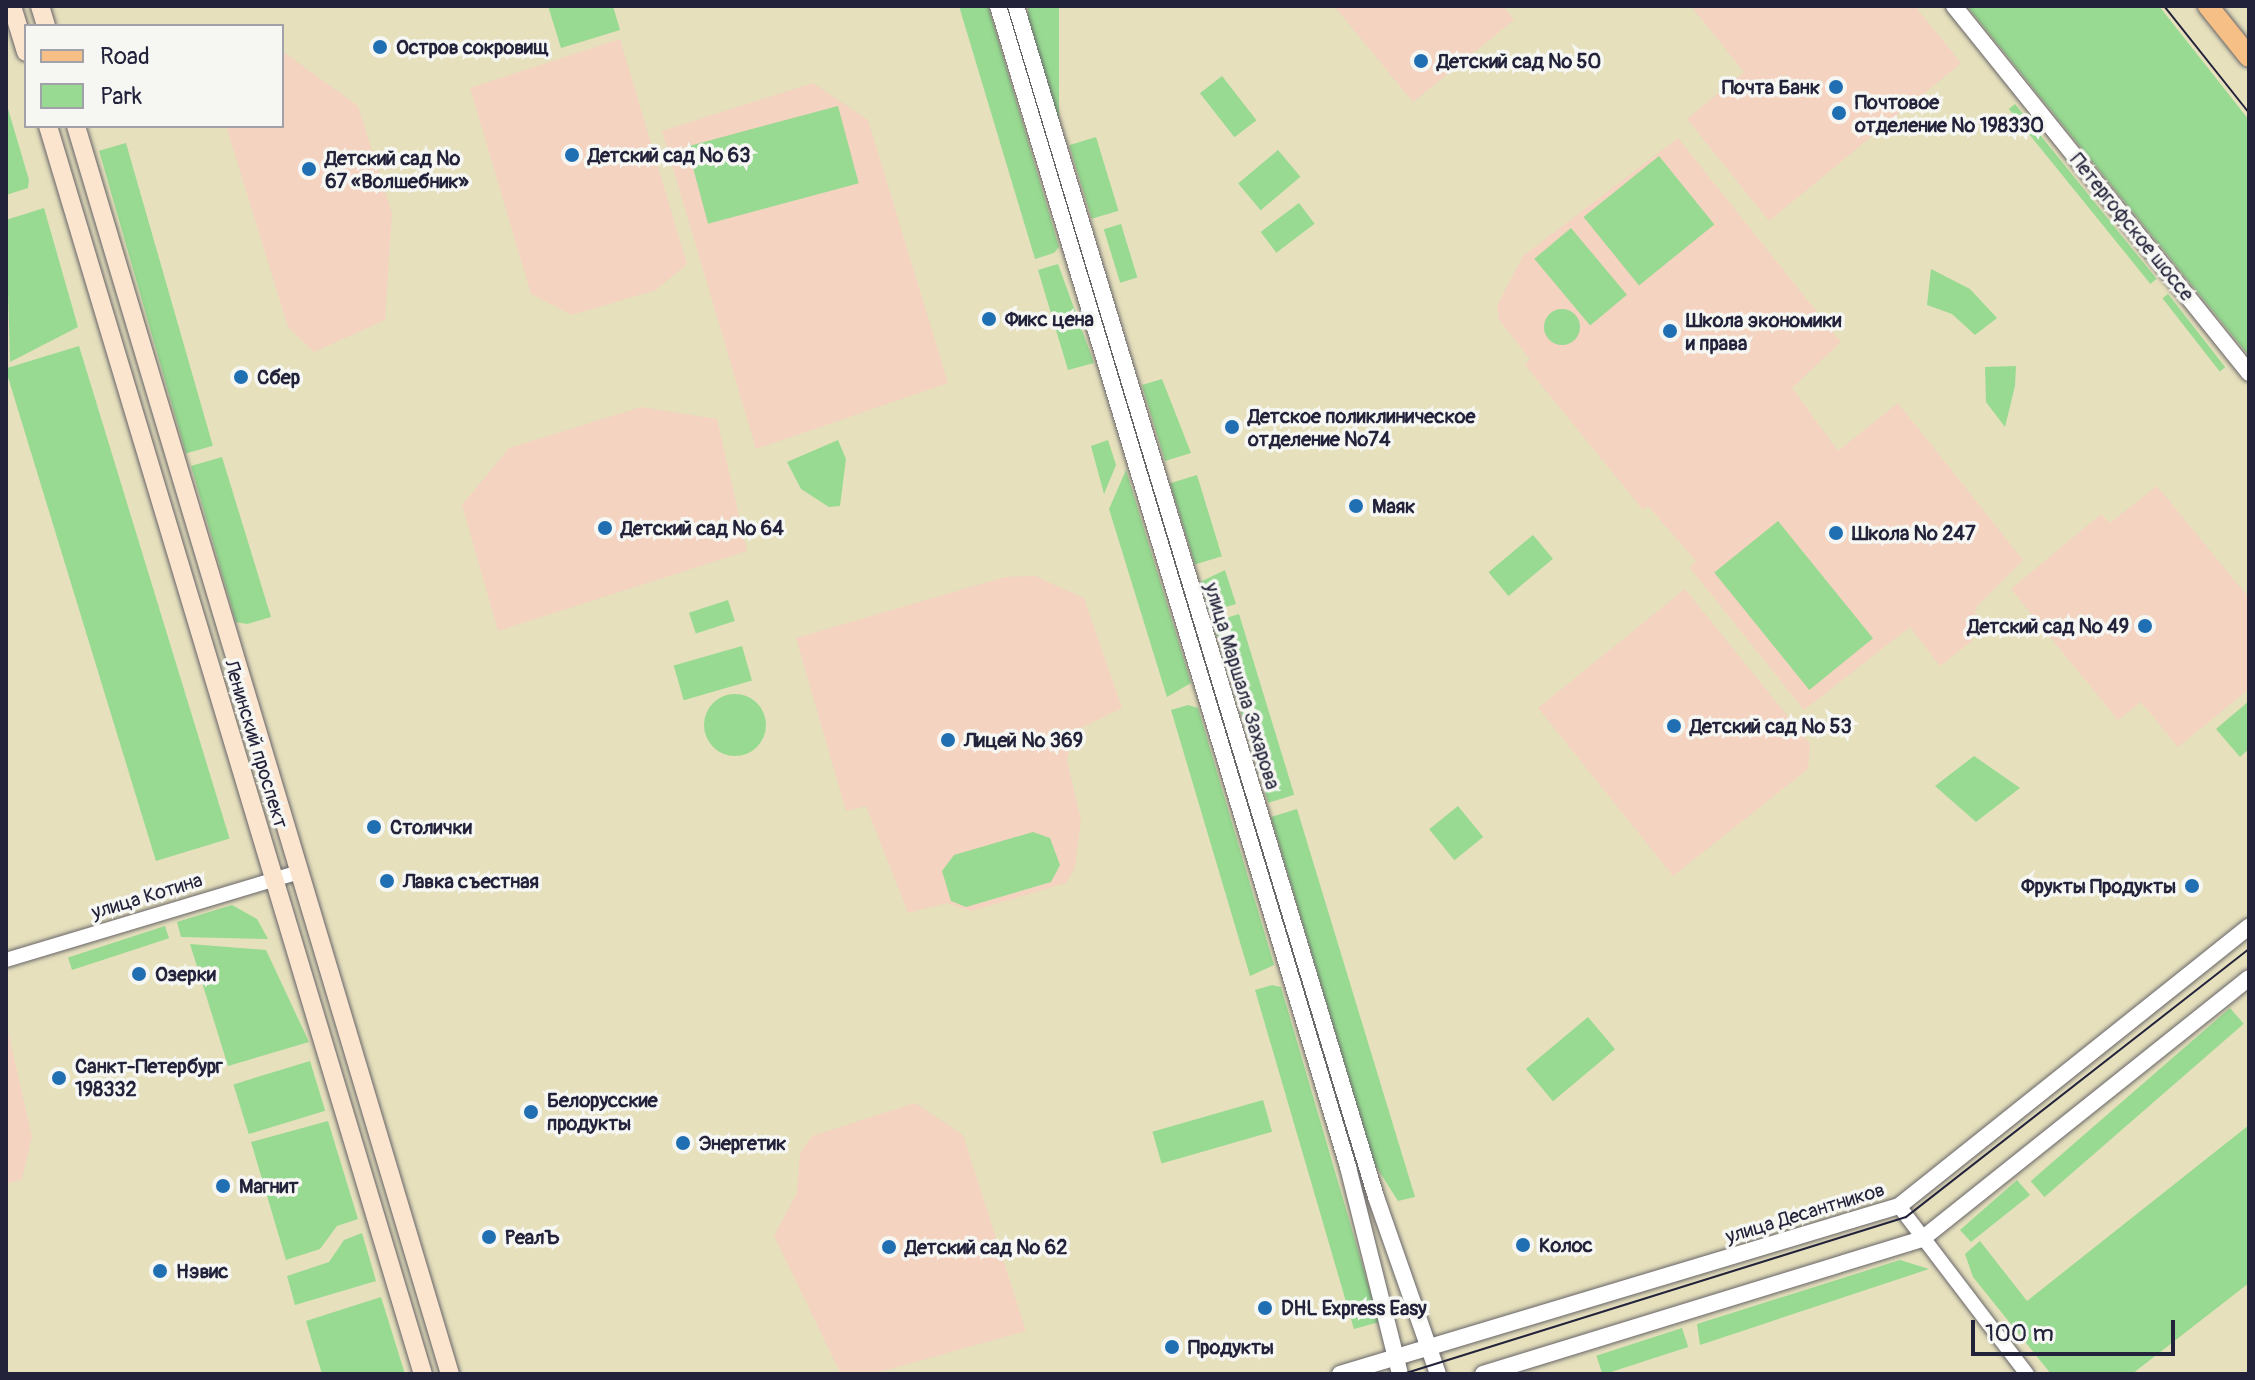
<!DOCTYPE html>
<html>
<head>
<meta charset="utf-8">
<style>
  body { margin:0 }
  #map { position:relative; width:2255px; height:1380px; overflow:hidden; background:#e6e0bd; font-family:Pangolin,sans-serif }
  div>[style] { position:absolute }
  .built>* { inset:0; background:#f4d3c0 }
  .green>* { inset:0; background:#98da92; transform-origin:0 0 }
  .round { border-radius:50% }
  .roads { filter:drop-shadow(0 0 2px #676468) drop-shadow(0 0 2px #676468) }
  .minor>* { height:14px; margin:-7px; padding:0 7px; transform-origin:7px; border-radius:7px; background:#fff }
  .tertiary>* { height:16px; margin:-8px; padding:0 8px; transform-origin:8px; border-radius:8px; background:#fff }
  .secondary>* { height:18px; margin:-9px; padding:0 9px; transform-origin:9px; border-radius:9px; background:#fbe5cf }
  .primary>* { height:20px; margin:-10px; padding:0 10px; transform-origin:10px; border-radius:10px; background:#f5bf86 }
  .tram>* { height:2px; margin:-1px; padding:0 1px; transform-origin:1px; border-radius:1px; background:#22223b }
  .dots>* { width:22px; height:22px; translate:-50% -50%; box-sizing:border-box; border:4px solid #f6f6f2; border-radius:50% }
  span { translate:-50% -50%; white-space:nowrap; text-align:center; line-height:1.15; -webkit-text-stroke:7px #f6f6f2; paint-order:stroke }
  .poi-label { font-size:20px; color:#22223b; font-weight:700 }
  .left { translate:0 -50%; text-align:left }
  .right { translate:-100% -50%; text-align:right }
  .street-label { font-size:20px; color:#22223b }
  .frame { position:absolute; inset:0; border:8px solid #22223b; pointer-events:none }
  .legend { position:absolute; left:24px; top:24px; width:260px; height:104px; box-sizing:border-box; background:#f6f6f2; border:2px solid #a1a1a9; margin:0; padding:10px 14px; list-style:none; font-size:24px; color:#22223b }
  .legend li { display:flex; align-items:center; gap:16px; height:40px }
  .legend b { width:40px; border:2px solid #a1a1a9 }
  .scale { position:absolute; left:1971px; top:1320px; width:204px; height:36px; box-sizing:border-box; border:4px solid #22223b; border-top:0; padding-left:10px; font-size:24px; line-height:28px; white-space:nowrap; color:#22223b; -webkit-text-stroke:6px #f6f6f2; paint-order:stroke }
</style>
</head>
<body>
<div id="map">
  <div class="built">
    <div style="clip-path:polygon(1334px 6px,1503px 6px,1514px 20px,1413px 102px)"></div>
    <div style="clip-path:polygon(1691px 6px,1915px 6px,1961px 63px,1769px 221px,1687px 119px,1744px 72px)"></div>
    <div style="clip-path:polygon(620px 39px,687px 264px,656px 290px,572px 315px,531px 294px,470px 88px)"></div>
    <div style="clip-path:polygon(282px 51px,358px 106px,392px 213px,385px 320px,314px 352px,288px 327px,226px 126px,282px 126px)"></div>
    <div style="clip-path:polygon(813px 83px,868px 120px,948px 383px,756px 449px,662px 131px)"></div>
    <div style="clip-path:polygon(1678px 138px,1841px 342px,1792px 388px,1838px 451px,1898px 403px,2023px 560px,1976px 607px,1972px 641px,1940px 666px,1910px 627px,1804px 710px,1690px 568px,1696px 561px,1648px 506px,1643px 510px,1525px 365px,1530px 359px,1499px 320px,1497px 306px,1523px 256px)"></div>
    <div style="clip-path:polygon(641px 407px,717px 419px,747px 551px,498px 631px,462px 505px,509px 448px)"></div>
    <div style="clip-path:polygon(2157px 486px,2249px 598px,2249px 689px,2178px 747px,2141px 702px,2118px 720px,2011px 589px,2101px 514px,2110px 523px)"></div>
    <div style="clip-path:polygon(1035px 576px,1084px 598px,1122px 708px,1073px 732px,1067px 761px,1081px 820px,1075px 867px,1066px 883px,971px 911px,947px 903px,908px 913px,866px 806px,846px 811px,796px 638px,1005px 577px)"></div>
    <div style="clip-path:polygon(1685px 589px,1810px 744px,1808px 769px,1673px 876px,1538px 708px)"></div>
    <div style="clip-path:polygon(6px 1022px,32px 1137px,22px 1179px,6px 1184px)"></div>
    <div style="clip-path:polygon(915px 1103px,963px 1135px,1026px 1331px,872px 1374px,841px 1374px,774px 1236px,797px 1193px,800px 1153px,812px 1136px)"></div>
  </div>
  <div class="green">
    <div style="clip-path:polygon(548px 6px,613px 6px,620px 30px,561px 48px)"></div>
    <div style="clip-path:polygon(959px 6px,988px 6px,1059px 247px,1054px 253px,1035px 259px)"></div>
    <div style="left:1028px;top:6px;width:31px;height:130px"></div>
    <div style="clip-path:polygon(1967px 6px,2159px 6px,2249px 120px,2249px 356px)"></div>
    <div style="left:1222px;top:76px;width:56px;height:28px;rotate:52deg"></div>
    <div style="clip-path:polygon(6px 102px,29px 180px,28px 188px,6px 195px)"></div>
    <div style="left:2015px;top:104px;width:225px;height:8px;rotate:51deg"></div>
    <div style="left:838px;top:106px;width:80px;height:156px;rotate:75deg"></div>
    <div style="left:1096px;top:137px;width:77px;height:28px;rotate:73deg"></div>
    <div style="left:126px;top:143px;width:315px;height:28px;rotate:74deg"></div>
    <div style="left:1278px;top:150px;width:35px;height:52px;rotate:50deg"></div>
    <div style="left:1659px;top:156px;width:88px;height:97px;rotate:51deg"></div>
    <div style="left:1299px;top:203px;width:26px;height:48px;rotate:53deg"></div>
    <div style="clip-path:polygon(44px 208px,78px 327px,10px 362px,6px 220px)"></div>
    <div style="left:1121px;top:224px;width:56px;height:18px;rotate:73deg"></div>
    <div style="left:1571px;top:228px;width:87px;height:48px;rotate:50deg"></div>
    <div style="clip-path:polygon(1058px 264px,1094px 363px,1068px 370px,1038px 270px)"></div>
    <div style="clip-path:polygon(1931px 269px,1970px 289px,1997px 318px,1975px 335px,1952px 314px,1927px 305px)"></div>
    <div style="left:2168px;top:294px;width:93px;height:7px;rotate:52deg"></div>
    <div class="round" style="left:1544px;top:309px;width:36px;height:36px"></div>
    <div style="left:79px;top:346px;width:515px;height:77px;rotate:73deg"></div>
    <div style="clip-path:polygon(2016px 366px,2015px 386px,2005px 427px,1986px 402px,1985px 367px)"></div>
    <div style="clip-path:polygon(1162px 379px,1191px 453px,1165px 461px,1142px 385px)"></div>
    <div style="clip-path:polygon(838px 440px,846px 459px,840px 506px,829px 507px,801px 489px,787px 462px)"></div>
    <div style="clip-path:polygon(1108px 440px,1116px 465px,1104px 494px,1091px 446px)"></div>
    <div style="clip-path:polygon(222px 457px,271px 617px,247px 624px,236px 622px,191px 466px)"></div>
    <div style="clip-path:polygon(1126px 470px,1191px 683px,1167px 697px,1109px 509px)"></div>
    <div style="left:1197px;top:475px;width:85px;height:28px;rotate:73deg"></div>
    <div style="left:1778px;top:521px;width:151px;height:82px;rotate:51deg"></div>
    <div style="left:1533px;top:535px;width:31px;height:58px;rotate:50deg"></div>
    <div style="clip-path:polygon(1225px 570px,1236px 604px,1209px 612px,1200px 582px)"></div>
    <div style="left:728px;top:600px;width:22px;height:41px;rotate:72deg"></div>
    <div style="left:1239px;top:614px;width:189px;height:27px;rotate:73deg"></div>
    <div style="left:742px;top:646px;width:36px;height:71px;rotate:74deg"></div>
    <div class="round" style="left:704px;top:694px;width:62px;height:62px"></div>
    <div style="clip-path:polygon(2249px 701px,2249px 749px,2240px 757px,2216px 729px)"></div>
    <div style="clip-path:polygon(1188px 705px,1198px 708px,1274px 965px,1250px 976px,1171px 710px)"></div>
    <div style="clip-path:polygon(1974px 756px,2020px 788px,1976px 822px,1935px 786px)"></div>
    <div style="left:1458px;top:806px;width:40px;height:37px;rotate:51deg"></div>
    <div style="clip-path:polygon(1297px 809px,1415px 1197px,1398px 1201px,1374px 1163px,1271px 817px)"></div>
    <div style="clip-path:polygon(1033px 832px,1050px 838px,1060px 865px,1051px 882px,966px 907px,951px 901px,942px 871px,954px 855px)"></div>
    <div style="clip-path:polygon(232px 905px,257px 919px,268px 939px,181px 937px,177px 922px)"></div>
    <div style="left:165px;top:926px;width:13px;height:102px;rotate:72deg"></div>
    <div style="clip-path:polygon(190px 944px,266px 950px,309px 1042px,228px 1066px)"></div>
    <div style="clip-path:polygon(1272px 985px,1281px 987px,1379px 1322px,1354px 1329px,1255px 990px)"></div>
    <div style="left:2230px;top:1008px;width:21px;height:264px;rotate:49deg"></div>
    <div style="left:1588px;top:1017px;width:42px;height:81px;rotate:50deg"></div>
    <div style="left:310px;top:1061px;width:52px;height:80px;rotate:73deg"></div>
    <div style="left:1263px;top:1100px;width:33px;height:115px;rotate:74deg"></div>
    <div style="clip-path:polygon(328px 1121px,358px 1219px,337px 1226px,320px 1249px,286px 1260px,251px 1142px)"></div>
    <div style="clip-path:polygon(2249px 1125px,2249px 1283px,2132px 1374px,2051px 1374px,1973px 1277px,1965px 1254px,1980px 1241px,2027px 1301px)"></div>
    <div style="clip-path:polygon(2017px 1180px,2030px 1195px,1971px 1242px,1960px 1230px)"></div>
    <div style="clip-path:polygon(362px 1233px,376px 1281px,295px 1305px,287px 1276px,329px 1262px,344px 1240px)"></div>
    <div style="clip-path:polygon(1900px 1260px,1929px 1269px,1700px 1345px,1697px 1324px)"></div>
    <div style="clip-path:polygon(381px 1297px,405px 1374px,322px 1374px,306px 1321px)"></div>
    <div style="left:1682px;top:1328px;width:20px;height:90px;rotate:72deg"></div>
  </div>
  <div class="roads">
    <div class="minor">
      <div style="left:6px;top:960px;width:307px;rotate:-16.7deg"></div>
      <div style="left:1899px;top:1206px;width:211px;rotate:52.7deg"></div>
    </div>
    <div class="tertiary">
      <div style="left:998px;top:6px;width:1213px;rotate:73.22deg"></div>
      <div style="left:1348px;top:1167px;width:213px;rotate:75.9deg"></div>
      <div style="left:1016px;top:6px;width:1244px;rotate:73.18deg"></div>
      <div style="left:1376px;top:1197px;width:188px;rotate:70.7deg"></div>
      <div style="left:1954px;top:6px;width:471px;rotate:51.2deg"></div>
      <div style="left:1340px;top:1374px;width:584px;rotate:-16.73deg"></div>
      <div style="left:1899px;top:1206px;width:448px;rotate:-38.6deg"></div>
      <div style="left:1483px;top:1374px;width:459px;rotate:-17.1deg"></div>
      <div style="left:1922px;top:1239px;width:418px;rotate:-38.6deg"></div>
    </div>
    <div class="secondary">
      <div style="left:12px;top:6px;width:48px;rotate:73.1deg"></div>
      <div style="left:40px;top:6px;width:21px;rotate:73deg"></div>
      <div style="left:48px;top:126px;width:1303px;rotate:73.28deg"></div>
      <div style="left:76px;top:126px;width:1303px;rotate:73.32deg"></div>
    </div>
    <div class="primary">
      <div style="left:2208px;top:6px;width:65px;rotate:51.2deg"></div>
    </div>
  </div>
  <div class="tram">
    <div style="left:2164px;top:6px;width:137px;rotate:51.5deg"></div>
    <div style="left:1403px;top:1374px;width:527px;rotate:-17.33deg"></div>
    <div style="left:1906px;top:1217px;width:435px;rotate:-38deg"></div>
  </div>
  <div class="dots">
    <div style="left:380px;top:47px;background:#1f6fb2"></div>
    <div style="left:1421px;top:61px;background:#1f6fb2"></div>
    <div style="left:1836px;top:87px;background:#1f6fb2"></div>
    <div style="left:1839px;top:113px;background:#1f6fb2"></div>
    <div style="left:572px;top:155px;background:#1f6fb2"></div>
    <div style="left:309px;top:169px;background:#1f6fb2"></div>
    <div style="left:989px;top:319px;background:#1f6fb2"></div>
    <div style="left:1670px;top:331px;background:#1f6fb2"></div>
    <div style="left:241px;top:377px;background:#1f6fb2"></div>
    <div style="left:1232px;top:427px;background:#1f6fb2"></div>
    <div style="left:1356px;top:506px;background:#1f6fb2"></div>
    <div style="left:605px;top:528px;background:#1f6fb2"></div>
    <div style="left:1836px;top:533px;background:#1f6fb2"></div>
    <div style="left:2145px;top:626px;background:#1f6fb2"></div>
    <div style="left:1674px;top:726px;background:#1f6fb2"></div>
    <div style="left:948px;top:740px;background:#1f6fb2"></div>
    <div style="left:374px;top:827px;background:#1f6fb2"></div>
    <div style="left:387px;top:881px;background:#1f6fb2"></div>
    <div style="left:2192px;top:886px;background:#1f6fb2"></div>
    <div style="left:139px;top:974px;background:#1f6fb2"></div>
    <div style="left:59px;top:1078px;background:#1f6fb2"></div>
    <div style="left:531px;top:1112px;background:#1f6fb2"></div>
    <div style="left:683px;top:1143px;background:#1f6fb2"></div>
    <div style="left:223px;top:1186px;background:#1f6fb2"></div>
    <div style="left:489px;top:1237px;background:#1f6fb2"></div>
    <div style="left:1523px;top:1245px;background:#1f6fb2"></div>
    <div style="left:889px;top:1247px;background:#1f6fb2"></div>
    <div style="left:160px;top:1271px;background:#1f6fb2"></div>
    <div style="left:1265px;top:1308px;background:#1f6fb2"></div>
    <div style="left:1172px;top:1347px;background:#1f6fb2"></div>
  </div>
  <div class="poi-label">
    <span class="left" style="left:396px;top:47px">Остров сокровищ</span>
    <span class="left" style="left:1437px;top:61px">Детский сад № 50</span>
    <span class="right" style="left:1820px;top:87px">Почта Банк</span>
    <span class="left" style="left:1855px;top:114px">Почтовое<br>отделение № 198330</span>
    <span class="left" style="left:588px;top:155px">Детский сад № 63</span>
    <span class="left" style="left:325px;top:170px">Детский сад №<br>67 «Волшебник»</span>
    <span class="left" style="left:1005px;top:319px">Фикс цена</span>
    <span class="left" style="left:1686px;top:332px">Школа экономики<br>и права</span>
    <span class="left" style="left:257px;top:377px">Сбер</span>
    <span class="left" style="left:1248px;top:428px">Детское поликлиническое<br>отделение №74</span>
    <span class="left" style="left:1372px;top:506px">Маяк</span>
    <span class="left" style="left:621px;top:528px">Детский сад № 64</span>
    <span class="left" style="left:1852px;top:533px">Школа № 247</span>
    <span class="right" style="left:2129px;top:626px">Детский сад № 49</span>
    <span class="left" style="left:1690px;top:726px">Детский сад № 53</span>
    <span class="left" style="left:964px;top:740px">Лицей № 369</span>
    <span class="left" style="left:390px;top:827px">Столички</span>
    <span class="left" style="left:403px;top:881px">Лавка съестная</span>
    <span class="right" style="left:2176px;top:886px">Фрукты Продукты</span>
    <span class="left" style="left:155px;top:974px">Озерки</span>
    <span class="left" style="left:75px;top:1078px">Санкт-Петербург<br>198332</span>
    <span class="left" style="left:547px;top:1112px">Белорусские<br>продукты</span>
    <span class="left" style="left:699px;top:1143px">Энергетик</span>
    <span class="left" style="left:239px;top:1186px">Магнит</span>
    <span class="left" style="left:505px;top:1237px">РеалЪ</span>
    <span class="left" style="left:1539px;top:1245px">Колос</span>
    <span class="left" style="left:905px;top:1247px">Детский сад № 62</span>
    <span class="left" style="left:176px;top:1271px">Нэвис</span>
    <span class="left" style="left:1281px;top:1308px">DHL Express Easy</span>
    <span class="left" style="left:1188px;top:1347px">Продукты</span>
  </div>
  <div class="street-label">
    <span style="left:2132px;top:227px;rotate:51deg">Петергофское шоссе</span>
    <span style="left:1242px;top:686px;rotate:73deg">улица Маршала Захарова</span>
    <span style="left:256px;top:744px;rotate:73deg">Ленинский проспект</span>
    <span style="left:147px;top:896px;rotate:-17deg">улица Котина</span>
    <span style="left:1805px;top:1213px;rotate:-17deg">улица Десантников</span>
  </div>
  <div class="frame"></div>
  <ul class="legend">
  <li><b style="height:10px;background:#f5bf86"></b>Road</li>
  <li><b style="height:22px;background:#98da92"></b>Park</li>
  </ul>
  <div class="scale">100 m</div>
</div>
</body>
</html>
